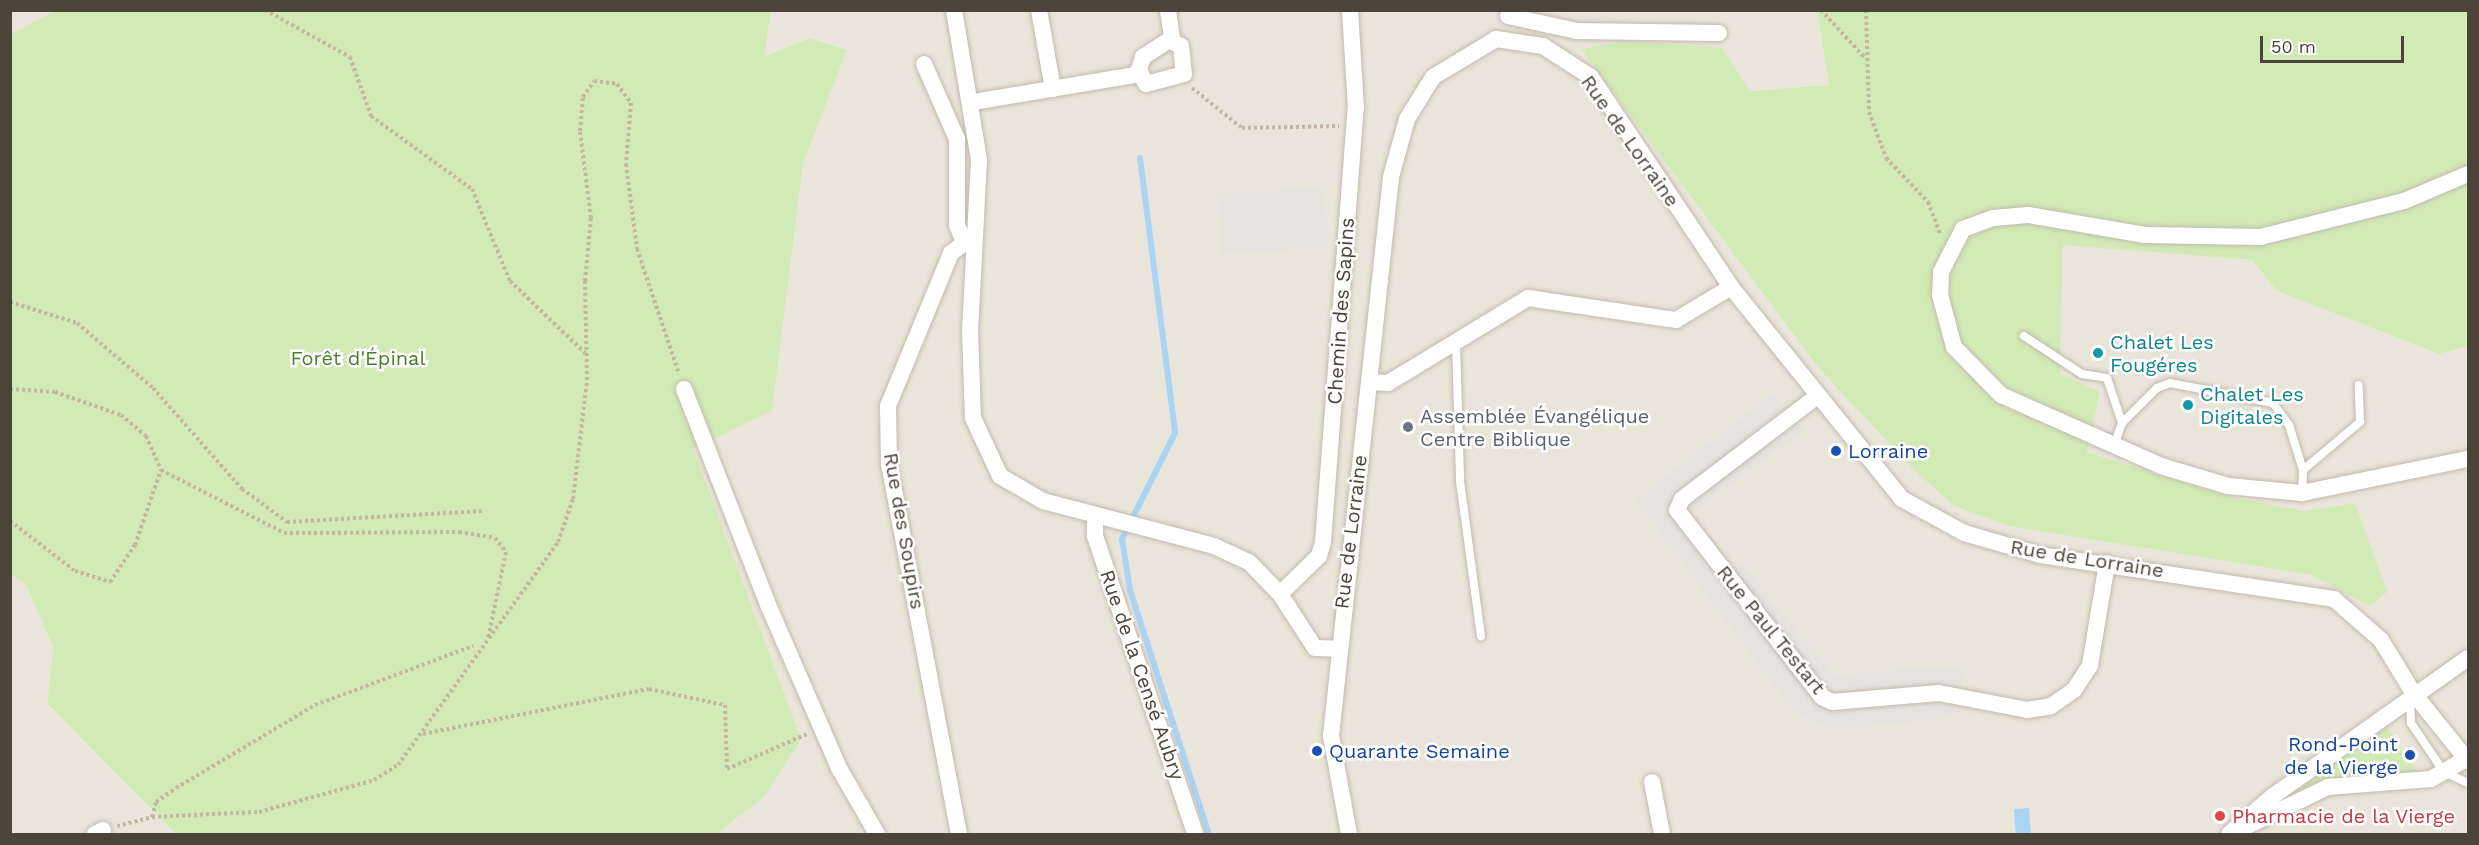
<!DOCTYPE html>
<html>
<head>
<meta charset="utf-8">
<style>
  body { margin:0 }
  #map { position:relative; width:2479px; height:845px; overflow:hidden; background:#f6f3ec; font-family:"Work Sans",sans-serif }
  div>[style] { position:absolute }
  .residential>* { inset:0; background:#eae5da }
  .green>* { inset:0; background:#d2eab5 }
  .parking>* { inset:0; background:#e5e3e0; transform-origin:0 0 }
  .water>* { inset:0; background:#a9d4f2; transform-origin:0 0 }
  .stream>* { height:6px; margin:-3px; padding:0 3px; transform-origin:3px; border-radius:3px; background:#a9d4f2 }
  .path>* { height:4px; margin-top:-2px; transform-origin:0; background:repeating-linear-gradient(90deg,#c4b79f 0 3px,transparent 0 6px) }
  .roads { filter:drop-shadow(0 0 2px #c2bbae) drop-shadow(0 0 2px #c2bbae) }
  .lane>* { height:8px; margin:-4px; padding:0 4px; transform-origin:4px; border-radius:4px; background:#fff }
  .street>* { height:16px; margin:-8px; padding:0 8px; transform-origin:8px; border-radius:8px; background:#fff }
  .dots>* { width:16px; height:16px; translate:-50% -50%; box-sizing:border-box; border:3px solid #fff; border-radius:50% }
  span { translate:-50% -50%; white-space:nowrap; text-align:center; line-height:1.15; -webkit-text-stroke:5px #fff; paint-order:stroke }
  .street-label { font-size:20px; color:#4b4439 }
  .culture-label { font-size:20px; color:#0d838f }
  .left { translate:0 -50%; text-align:left }
  .park-label { font-size:20px; color:#4a7f2a }
  .worship-label { font-size:20px; color:#5b616d }
  .transit-label { font-size:20px; color:#164399 }
  .right { translate:-100% -50%; text-align:right }
  .health-label { font-size:20px; color:#be3a42 }
  .frame { position:absolute; inset:0; border:12px solid #4b4439; pointer-events:none }
  .scale { position:absolute; left:2260px; top:36px; width:144px; height:27px; box-sizing:border-box; border:3px solid #4b4439; border-top:0; padding-left:8px; font-size:18px; line-height:21px; white-space:nowrap; color:#4b4439; -webkit-text-stroke:4px #fff; paint-order:stroke }
</style>
</head>
<body>
<div id="map">
  <div class="residential">
    <div style="clip-path:polygon(11px 11px,57px 11px,11px 34px)"></div>
    <div style="clip-path:polygon(771px 11px,1817px 11px,1829px 85px,1749px 91px,1625px 41px,1581px 49px,1817px 366px,1954px 506px,2008px 526px,2311px 575px,2371px 606px,2355px 503px,2303px 511px,2224px 495px,2087px 452px,2100px 393px,2060px 374px,2063px 244px,2252px 260px,2277px 291px,2439px 354px,2468px 346px,2468px 834px,716px 834px,764px 797px,693px 449px,772px 410px,803px 164px,847px 50px,810px 38px,765px 56px)"></div>
    <div style="clip-path:polygon(10px 575px,26px 585px,53px 647px,47px 705px,176px 834px,11px 834px)"></div>
  </div>
  <div class="green">
    <div style="clip-path:polygon(57px 10px,771px 10px,765px 56px,810px 38px,847px 50px,803px 164px,772px 411px,693px 449px,801px 739px,764px 797px,716px 834px,176px 834px,47px 704px,53px 647px,26px 585px,11px 575px,11px 34px)"></div>
    <div style="clip-path:polygon(1817px 11px,2468px 11px,2468px 346px,2439px 354px,2277px 291px,2252px 260px,2063px 245px,2060px 374px,2100px 392px,2087px 452px,2224px 495px,2303px 511px,2355px 503px,2387px 592px,2370px 606px,2311px 575px,2008px 526px,1954px 506px,1913px 469px,1817px 366px,1581px 49px,1625px 41px,1722px 48px,1750px 91px,1829px 85px)"></div>
    <div style="clip-path:polygon(2387px 727px,2418px 773px,2349px 777px,2288px 797px)"></div>
  </div>
  <div class="parking">
    <div style="left:1324px;top:187px;width:60px;height:107px;rotate:86deg"></div>
    <div style="clip-path:polygon(1773px 393px,1804px 431px,1683px 519px,1727px 576px,1743px 565px,1834px 676px,1936px 666px,1965px 668px,1954px 717px,1838px 730px,1809px 721px,1792px 709px,1636px 500px)"></div>
  </div>
  <div class="water">
    <div style="left:2029px;top:808px;width:26px;height:15px;rotate:86deg"></div>
  </div>
  <div class="stream">
    <div style="left:1140px;top:158px;width:277px;rotate:82.7deg"></div>
    <div style="left:1175px;top:433px;width:119px;rotate:116.6deg"></div>
    <div style="left:1122px;top:539px;width:52px;rotate:81.1deg"></div>
    <div style="left:1130px;top:590px;width:256px;rotate:72.1deg"></div>
  </div>
  <div class="path">
    <div style="left:265px;top:10px;width:97px;rotate:28.9deg"></div>
    <div style="left:350px;top:57px;width:63px;rotate:70.4deg"></div>
    <div style="left:371px;top:116px;width:125px;rotate:35.9deg"></div>
    <div style="left:472px;top:189px;width:100px;rotate:67.6deg"></div>
    <div style="left:510px;top:281px;width:104px;rotate:43.8deg"></div>
    <div style="left:1821px;top:10px;width:64px;rotate:47.5deg"></div>
    <div style="left:1866px;top:10px;width:102px;rotate:88.3deg"></div>
    <div style="left:1869px;top:112px;width:49px;rotate:69.7deg"></div>
    <div style="left:1886px;top:158px;width:61px;rotate:46.3deg"></div>
    <div style="left:1928px;top:202px;width:34px;rotate:69deg"></div>
    <div style="left:1192px;top:88px;width:64px;rotate:38.7deg"></div>
    <div style="left:1242px;top:128px;width:97px;rotate:-1.2deg"></div>
    <div style="left:10px;top:302px;width:70px;rotate:17.4deg"></div>
    <div style="left:77px;top:323px;width:100px;rotate:40.5deg"></div>
    <div style="left:153px;top:388px;width:135px;rotate:48.6deg"></div>
    <div style="left:242px;top:489px;width:56px;rotate:36.3deg"></div>
    <div style="left:287px;top:522px;width:195px;rotate:-3.2deg"></div>
    <div style="left:10px;top:389px;width:45px;rotate:3.8deg"></div>
    <div style="left:55px;top:392px;width:70px;rotate:19.2deg"></div>
    <div style="left:121px;top:415px;width:33px;rotate:40deg"></div>
    <div style="left:146px;top:436px;width:37px;rotate:66deg"></div>
    <div style="left:161px;top:470px;width:138px;rotate:27.1deg"></div>
    <div style="left:284px;top:533px;width:175px;rotate:-0.3deg"></div>
    <div style="left:459px;top:532px;width:36px;rotate:9deg"></div>
    <div style="left:495px;top:538px;width:18px;rotate:52deg"></div>
    <div style="left:506px;top:552px;width:89px;rotate:101.7deg"></div>
    <div style="left:10px;top:521px;width:82px;rotate:37.6deg"></div>
    <div style="left:75px;top:571px;width:37px;rotate:17deg"></div>
    <div style="left:110px;top:582px;width:45px;rotate:-56deg"></div>
    <div style="left:135px;top:545px;width:79px;rotate:-70.9deg"></div>
    <div style="left:423px;top:734px;width:230px;rotate:-11.3deg"></div>
    <div style="left:649px;top:689px;width:78px;rotate:11.9deg"></div>
    <div style="left:725px;top:705px;width:64px;rotate:88.2deg"></div>
    <div style="left:727px;top:769px;width:87px;rotate:-23.6deg"></div>
    <div style="left:152px;top:817px;width:16px;rotate:-75deg"></div>
    <div style="left:156px;top:802px;width:24px;rotate:-35deg"></div>
    <div style="left:176px;top:788px;width:162px;rotate:-30.8deg"></div>
    <div style="left:315px;top:705px;width:169px;rotate:-20.5deg"></div>
    <div style="left:117px;top:826px;width:36px;rotate:-14deg"></div>
    <div style="left:152px;top:817px;width:107px;rotate:-2.7deg"></div>
    <div style="left:259px;top:812px;width:119px;rotate:-15.5deg"></div>
    <div style="left:374px;top:780px;width:28px;rotate:-32deg"></div>
    <div style="left:398px;top:765px;width:274px;rotate:-54.3deg"></div>
    <div style="left:558px;top:542px;width:46px;rotate:-70.8deg"></div>
    <div style="left:573px;top:499px;width:120px;rotate:-83.3deg"></div>
    <div style="left:587px;top:380px;width:99px;rotate:-91.2deg"></div>
    <div style="left:585px;top:281px;width:63px;rotate:-84.6deg"></div>
    <div style="left:591px;top:218px;width:88px;rotate:-97.2deg"></div>
    <div style="left:580px;top:131px;width:34px;rotate:-85deg"></div>
    <div style="left:583px;top:97px;width:19px;rotate:-55deg"></div>
    <div style="left:594px;top:81px;width:23px;rotate:7deg"></div>
    <div style="left:617px;top:84px;width:24px;rotate:54deg"></div>
    <div style="left:631px;top:103px;width:61px;rotate:94.7deg"></div>
    <div style="left:626px;top:164px;width:86px;rotate:82.6deg"></div>
    <div style="left:637px;top:249px;width:132px;rotate:71.4deg"></div>
  </div>
  <div class="roads">
    <div class="lane">
      <div style="left:2024px;top:336px;width:69px;rotate:33.2deg"></div>
      <div style="left:2082px;top:374px;width:25px;rotate:9deg"></div>
      <div style="left:2107px;top:378px;width:47px;rotate:71.6deg"></div>
      <div style="left:1456px;top:343px;width:138px;rotate:88.3deg"></div>
      <div style="left:1460px;top:481px;width:157px;rotate:82.3deg"></div>
      <div style="left:2114px;top:446px;width:24px;rotate:-71deg"></div>
      <div style="left:2122px;top:423px;width:49px;rotate:-45deg"></div>
      <div style="left:2157px;top:388px;width:14px;rotate:-21deg"></div>
      <div style="left:2170px;top:383px;width:105px;rotate:11deg"></div>
      <div style="left:2273px;top:403px;width:27px;rotate:54deg"></div>
      <div style="left:2289px;top:425px;width:47px;rotate:72.7deg"></div>
      <div style="left:2303px;top:470px;width:23px;rotate:92deg"></div>
      <div style="left:2303px;top:470px;width:75px;rotate:-40.1deg"></div>
      <div style="left:2360px;top:422px;width:37px;rotate:-92deg"></div>
      <div style="left:2410px;top:703px;width:20px;rotate:87deg"></div>
      <div style="left:2411px;top:723px;width:59px;rotate:56deg"></div>
      <div style="left:2444px;top:772px;width:26px;rotate:25deg"></div>
    </div>
    <div class="street">
      <div style="left:954px;top:10px;width:152px;rotate:80.5deg"></div>
      <div style="left:979px;top:160px;width:169px;rotate:93deg"></div>
      <div style="left:970px;top:329px;width:89px;rotate:88.1deg"></div>
      <div style="left:973px;top:418px;width:64px;rotate:65deg"></div>
      <div style="left:1000px;top:476px;width:50px;rotate:30.2deg"></div>
      <div style="left:1043px;top:501px;width:177px;rotate:14.7deg"></div>
      <div style="left:1214px;top:546px;width:38px;rotate:25deg"></div>
      <div style="left:1249px;top:562px;width:45px;rotate:45.9deg"></div>
      <div style="left:1280px;top:594px;width:64px;rotate:57.1deg"></div>
      <div style="left:1315px;top:648px;width:23px;rotate:2deg"></div>
      <div style="left:1039px;top:10px;width:80px;rotate:80deg"></div>
      <div style="left:1168px;top:10px;width:30px;rotate:82deg"></div>
      <div style="left:1508px;top:16px;width:71px;rotate:12.3deg"></div>
      <div style="left:1577px;top:31px;width:142px;rotate:0.8deg"></div>
      <div style="left:1169px;top:40px;width:13px;rotate:27deg"></div>
      <div style="left:1181px;top:46px;width:28px;rotate:84deg"></div>
      <div style="left:1184px;top:74px;width:39px;rotate:165deg"></div>
      <div style="left:1146px;top:84px;width:16px;rotate:-117deg"></div>
      <div style="left:1139px;top:70px;width:14px;rotate:-73deg"></div>
      <div style="left:1143px;top:57px;width:31px;rotate:-33deg"></div>
      <div style="left:924px;top:64px;width:82px;rotate:66.3deg"></div>
      <div style="left:957px;top:139px;width:86px;rotate:90deg"></div>
      <div style="left:957px;top:225px;width:16px;rotate:68deg"></div>
      <div style="left:973px;top:102px;width:169px;rotate:-9.5deg"></div>
      <div style="left:2468px;top:174px;width:69px;rotate:157.1deg"></div>
      <div style="left:2404px;top:201px;width:147px;rotate:165.9deg"></div>
      <div style="left:2261px;top:237px;width:116px;rotate:-179deg"></div>
      <div style="left:2145px;top:235px;width:119px;rotate:-170.3deg"></div>
      <div style="left:2028px;top:215px;width:35px;rotate:175deg"></div>
      <div style="left:1993px;top:218px;width:32px;rotate:160deg"></div>
      <div style="left:1963px;top:229px;width:48px;rotate:117.1deg"></div>
      <div style="left:1941px;top:272px;width:23px;rotate:92deg"></div>
      <div style="left:1940px;top:295px;width:54px;rotate:74.9deg"></div>
      <div style="left:1954px;top:347px;width:67px;rotate:45.6deg"></div>
      <div style="left:2001px;top:395px;width:175px;rotate:23.9deg"></div>
      <div style="left:2161px;top:466px;width:70px;rotate:16.6deg"></div>
      <div style="left:2228px;top:486px;width:74px;rotate:5.4deg"></div>
      <div style="left:2302px;top:493px;width:169px;rotate:-11.6deg"></div>
      <div style="left:1370px;top:382px;width:18px;rotate:3deg"></div>
      <div style="left:1388px;top:383px;width:164px;rotate:-31.3deg"></div>
      <div style="left:1528px;top:298px;width:150px;rotate:8.5deg"></div>
      <div style="left:1676px;top:320px;width:64px;rotate:-31deg"></div>
      <div style="left:684px;top:389px;width:234px;rotate:68.7deg"></div>
      <div style="left:769px;top:607px;width:178px;rotate:66.5deg"></div>
      <div style="left:840px;top:770px;width:74px;rotate:60deg"></div>
      <div style="left:1816px;top:397px;width:168px;rotate:142.7deg"></div>
      <div style="left:1682px;top:499px;width:12px;rotate:114deg"></div>
      <div style="left:1677px;top:510px;width:237px;rotate:52.2deg"></div>
      <div style="left:1822px;top:697px;width:11px;rotate:27deg"></div>
      <div style="left:1832px;top:702px;width:107px;rotate:-4.8deg"></div>
      <div style="left:1939px;top:693px;width:90px;rotate:10.9deg"></div>
      <div style="left:2027px;top:710px;width:24px;rotate:-9deg"></div>
      <div style="left:2051px;top:706px;width:28px;rotate:-35deg"></div>
      <div style="left:2074px;top:690px;width:30px;rotate:-57deg"></div>
      <div style="left:2090px;top:665px;width:103px;rotate:-80.5deg"></div>
      <div style="left:1095px;top:515px;width:21px;rotate:90deg"></div>
      <div style="left:1095px;top:536px;width:314px;rotate:71.4deg"></div>
      <div style="left:1280px;top:594px;width:54px;rotate:-44.3deg"></div>
      <div style="left:1319px;top:556px;width:15px;rotate:-74deg"></div>
      <div style="left:1323px;top:542px;width:435px;rotate:-85.7deg"></div>
      <div style="left:1356px;top:108px;width:98px;rotate:-93.5deg"></div>
      <div style="left:1652px;top:782px;width:53px;rotate:79.1deg"></div>
      <div style="left:2239px;top:830px;width:99px;rotate:-25.8deg"></div>
      <div style="left:2328px;top:787px;width:103px;rotate:-4.4deg"></div>
      <div style="left:2431px;top:779px;width:39px;rotate:-30deg"></div>
      <div style="left:95px;top:834px;width:9px;rotate:-27deg"></div>
      <div style="left:959px;top:834px;width:377px;rotate:-100.7deg"></div>
      <div style="left:889px;top:464px;width:58px;rotate:-91deg"></div>
      <div style="left:888px;top:406px;width:165px;rotate:-67.6deg"></div>
      <div style="left:951px;top:253px;width:26px;rotate:-37deg"></div>
      <div style="left:1349px;top:834px;width:100px;rotate:-100.4deg"></div>
      <div style="left:1331px;top:736px;width:562px;rotate:-83.87deg"></div>
      <div style="left:1391px;top:177px;width:60px;rotate:-74.6deg"></div>
      <div style="left:1407px;top:119px;width:49px;rotate:-58.2deg"></div>
      <div style="left:1433px;top:77px;width:74px;rotate:-31.1deg"></div>
      <div style="left:1496px;top:39px;width:48px;rotate:8.5deg"></div>
      <div style="left:1543px;top:46px;width:57px;rotate:32.9deg"></div>
      <div style="left:1591px;top:77px;width:252px;rotate:56.3deg"></div>
      <div style="left:1731px;top:287px;width:272px;rotate:51.1deg"></div>
      <div style="left:1902px;top:499px;width:71px;rotate:28.7deg"></div>
      <div style="left:1964px;top:533px;width:79px;rotate:16.1deg"></div>
      <div style="left:2040px;top:555px;width:297px;rotate:8.5deg"></div>
      <div style="left:2334px;top:599px;width:62px;rotate:41.1deg"></div>
      <div style="left:2381px;top:640px;width:63px;rotate:58.6deg"></div>
      <div style="left:2414px;top:694px;width:86px;rotate:51.1deg"></div>
      <div style="left:2229px;top:834px;width:58px;rotate:-40.8deg"></div>
      <div style="left:2273px;top:796px;width:239px;rotate:-35.3deg"></div>
    </div>
  </div>
  <div class="dots">
    <div style="left:2098px;top:353px;background:#0f9aa8"></div>
    <div style="left:2188px;top:405px;background:#0f9aa8"></div>
    <div style="left:1408px;top:427px;background:#6b7280"></div>
    <div style="left:1836px;top:451px;background:#1a4fb4"></div>
    <div style="left:1317px;top:751px;background:#1a4fb4"></div>
    <div style="left:2410px;top:755px;background:#1a4fb4"></div>
    <div style="left:2220px;top:816px;background:#e0444e"></div>
  </div>
  <div class="street-label">
    <span style="left:1630px;top:141px;rotate:55deg">Rue de Lorraine</span>
    <span style="left:1341px;top:311px;rotate:-86deg">Chemin des Sapins</span>
    <span style="left:904px;top:531px;rotate:80deg">Rue des Soupirs</span>
    <span style="left:1351px;top:532px;rotate:-83deg">Rue de Lorraine</span>
    <span style="left:2087px;top:559px;rotate:9deg">Rue de Lorraine</span>
    <span style="left:1771px;top:630px;rotate:51deg">Rue Paul Testart</span>
    <span style="left:1142px;top:675px;rotate:71deg">Rue de la Censé Aubry</span>
  </div>
  <div class="culture-label">
    <span class="left" style="left:2110px;top:354px">Chalet Les<br>Fougéres</span>
    <span class="left" style="left:2200px;top:406px">Chalet Les<br>Digitales</span>
  </div>
  <div class="park-label">
    <span style="left:358px;top:358px">Forêt d'Épinal</span>
  </div>
  <div class="worship-label">
    <span class="left" style="left:1420px;top:428px">Assemblée Évangélique<br>Centre Biblique</span>
  </div>
  <div class="transit-label">
    <span class="left" style="left:1848px;top:451px">Lorraine</span>
    <span class="right" style="left:2398px;top:756px">Rond-Point<br>de la Vierge</span>
    <span class="left" style="left:1329px;top:751px">Quarante Semaine</span>
  </div>
  <div class="health-label">
    <span class="left" style="left:2232px;top:816px">Pharmacie de la Vierge</span>
  </div>
  <div class="frame"></div>
  <div class="scale">50 m</div>
</div>
</body>
</html>
